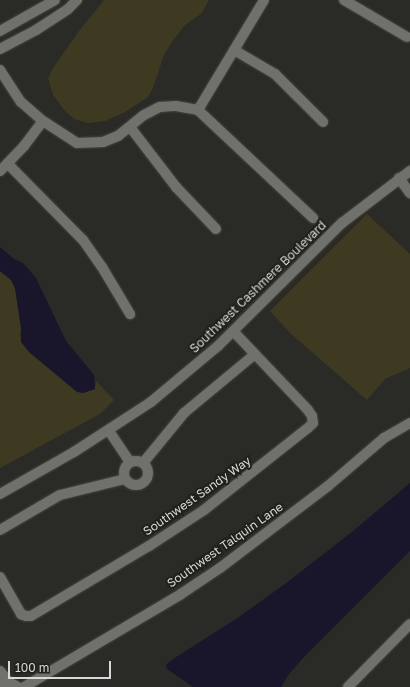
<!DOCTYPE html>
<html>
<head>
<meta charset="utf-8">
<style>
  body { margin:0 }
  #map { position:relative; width:410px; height:687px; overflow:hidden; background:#2a2a26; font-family:"Golos Text",sans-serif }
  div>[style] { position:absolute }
  .green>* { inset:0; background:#3d3a21 }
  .water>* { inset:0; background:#19152b }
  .roads { filter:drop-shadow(0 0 1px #474643) drop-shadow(0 0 1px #474643) }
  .minor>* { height:10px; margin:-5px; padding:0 5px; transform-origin:5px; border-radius:5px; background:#71716c }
  .minor>.ring { margin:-5px; padding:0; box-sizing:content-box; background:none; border:10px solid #71716c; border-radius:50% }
  span { translate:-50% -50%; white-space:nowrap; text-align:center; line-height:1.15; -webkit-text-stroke:4px #20201c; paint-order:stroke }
  .street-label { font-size:12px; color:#dad9d7 }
  .scale { position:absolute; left:8px; top:661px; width:103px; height:18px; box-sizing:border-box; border:2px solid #dad9d7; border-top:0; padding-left:5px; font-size:12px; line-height:14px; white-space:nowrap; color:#dad9d7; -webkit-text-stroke:3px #20201c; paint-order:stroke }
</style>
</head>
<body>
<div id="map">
  <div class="green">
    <div style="clip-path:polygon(104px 0,209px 0,202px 13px,185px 25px,172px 42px,164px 55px,153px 88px,148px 97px,125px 112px,105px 121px,88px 123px,74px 119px,66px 112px,53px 95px,48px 78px,53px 68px,79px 31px)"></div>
    <div style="clip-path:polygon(367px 214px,410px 254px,410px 368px,385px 379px,367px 400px,290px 333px,270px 311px)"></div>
    <div style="clip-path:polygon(0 271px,11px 280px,15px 288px,21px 328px,20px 335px,29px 352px,83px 393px,95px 389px,96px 381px,114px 400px,100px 414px,0 468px)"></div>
  </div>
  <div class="water">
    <div style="clip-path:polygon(0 247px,14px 259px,23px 263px,36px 278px,66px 341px,94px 375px,95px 389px,83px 393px,77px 392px,29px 352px,21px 342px,21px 328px,15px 288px,11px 280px,0 271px)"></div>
    <div style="clip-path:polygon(410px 483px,410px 551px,303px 658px,289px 674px,281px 687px,193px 687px,167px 669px,166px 665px,170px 661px,239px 617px,285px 584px,352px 532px)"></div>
  </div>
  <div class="roads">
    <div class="minor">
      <div style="left:344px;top:0;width:73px;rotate:30.4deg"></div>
      <div style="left:0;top:31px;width:63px;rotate:-29.4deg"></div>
      <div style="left:0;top:49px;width:41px;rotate:-27.8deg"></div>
      <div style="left:36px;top:30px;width:38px;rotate:-33deg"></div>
      <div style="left:68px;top:9px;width:13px;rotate:-45deg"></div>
      <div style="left:234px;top:50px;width:48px;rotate:30.3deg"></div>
      <div style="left:275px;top:74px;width:68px;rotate:45deg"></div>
      <div style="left:0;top:70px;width:38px;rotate:57deg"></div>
      <div style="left:21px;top:102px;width:29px;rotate:41deg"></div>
      <div style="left:43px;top:121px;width:40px;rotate:32.9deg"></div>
      <div style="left:77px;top:143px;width:26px;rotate:-2deg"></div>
      <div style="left:103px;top:142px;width:16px;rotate:-22deg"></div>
      <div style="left:118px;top:136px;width:33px;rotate:-39deg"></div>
      <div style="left:144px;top:115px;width:18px;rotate:-27deg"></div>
      <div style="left:160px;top:107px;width:16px;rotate:-4deg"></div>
      <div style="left:176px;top:106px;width:22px;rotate:10deg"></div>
      <div style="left:198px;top:110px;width:158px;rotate:43.2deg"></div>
      <div style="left:198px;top:110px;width:128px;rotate:-59deg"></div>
      <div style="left:130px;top:127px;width:76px;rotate:52.5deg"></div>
      <div style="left:176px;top:187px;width:58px;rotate:46.4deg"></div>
      <div style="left:8px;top:164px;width:107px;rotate:45.4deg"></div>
      <div style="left:83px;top:240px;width:33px;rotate:55deg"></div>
      <div style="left:102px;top:267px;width:55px;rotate:59.2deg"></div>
      <div style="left:0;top:171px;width:35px;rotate:-46deg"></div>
      <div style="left:24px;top:146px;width:31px;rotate:-53deg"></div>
      <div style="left:399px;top:178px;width:19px;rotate:54deg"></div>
      <div style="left:109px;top:431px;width:37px;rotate:56deg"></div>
      <div class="ring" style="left:124px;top:461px;width:14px;height:14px"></div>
      <div style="left:143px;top:463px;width:65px;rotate:-50.6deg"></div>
      <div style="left:184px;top:413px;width:92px;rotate:-39.7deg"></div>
      <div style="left:0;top:494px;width:85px;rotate:-29.6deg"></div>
      <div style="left:74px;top:452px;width:92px;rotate:-33deg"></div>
      <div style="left:151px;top:402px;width:87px;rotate:-39.9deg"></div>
      <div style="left:218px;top:346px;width:175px;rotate:-44.8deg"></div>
      <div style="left:342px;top:223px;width:86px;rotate:-37.4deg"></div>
      <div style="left:0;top:530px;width:69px;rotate:-30.3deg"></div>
      <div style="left:60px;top:495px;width:67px;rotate:-13.8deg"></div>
      <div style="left:0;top:577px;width:43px;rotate:60.4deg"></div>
      <div style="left:21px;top:614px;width:5px;rotate:22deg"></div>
      <div style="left:26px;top:616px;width:5px"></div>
      <div style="left:31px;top:616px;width:137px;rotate:-30.7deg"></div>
      <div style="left:149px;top:546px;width:66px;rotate:-33.2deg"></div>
      <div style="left:204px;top:510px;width:132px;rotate:-38.3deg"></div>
      <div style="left:308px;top:428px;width:7px;rotate:-45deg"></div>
      <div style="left:313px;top:423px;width:7px;rotate:-98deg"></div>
      <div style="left:312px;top:416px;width:7px;rotate:-124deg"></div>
      <div style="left:308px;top:410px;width:108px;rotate:-133.5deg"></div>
      <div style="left:0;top:671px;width:14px;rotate:51deg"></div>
      <div style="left:0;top:684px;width:9px;rotate:-13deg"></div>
      <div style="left:9px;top:682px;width:10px;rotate:29deg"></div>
      <div style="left:24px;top:687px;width:182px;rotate:-30.6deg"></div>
      <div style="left:181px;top:594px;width:47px;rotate:-33.7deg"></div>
      <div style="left:220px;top:568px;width:136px;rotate:-37.2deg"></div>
      <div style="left:328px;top:486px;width:74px;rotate:-40.6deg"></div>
      <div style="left:384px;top:438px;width:30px;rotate:-30deg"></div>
      <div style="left:348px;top:687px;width:88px;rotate:-45.5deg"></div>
    </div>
  </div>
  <div class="street-label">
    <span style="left:258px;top:287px;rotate:-44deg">Southwest Cashmere Boulevard</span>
    <span style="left:197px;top:496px;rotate:-35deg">Southwest Sandy Way</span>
    <span style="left:225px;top:545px;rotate:-35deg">Southwest Talquin Lane</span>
  </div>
  <div class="scale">100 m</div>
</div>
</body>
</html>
